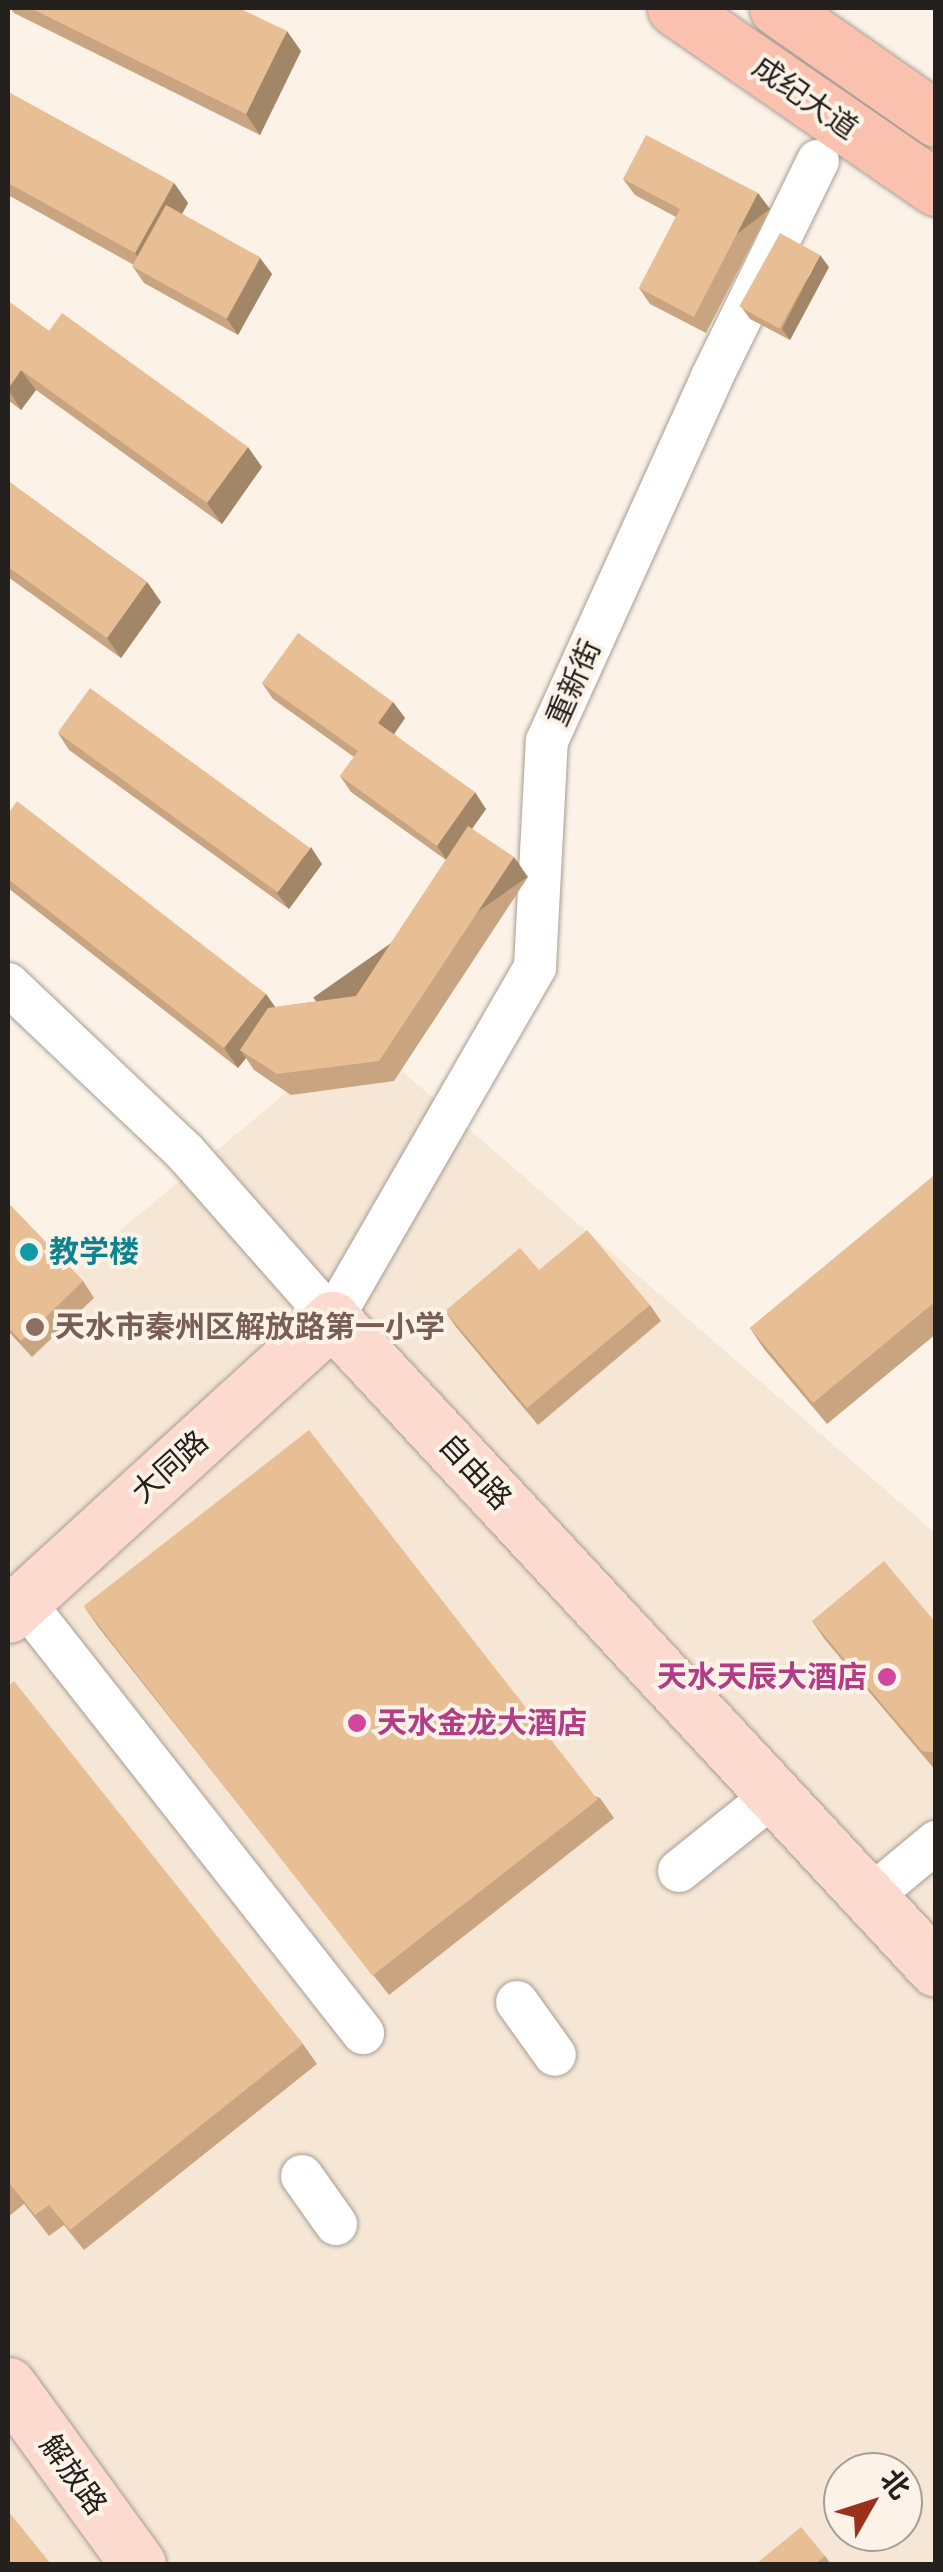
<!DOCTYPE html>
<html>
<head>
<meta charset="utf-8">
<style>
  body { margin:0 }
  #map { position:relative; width:943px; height:2572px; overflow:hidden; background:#fcf2e7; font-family:Roboto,"Noto Sans SC",sans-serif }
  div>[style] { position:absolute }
  .built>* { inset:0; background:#f6e6d6 }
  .roads { filter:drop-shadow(0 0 2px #a69d93) drop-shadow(0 0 2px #a69d93) }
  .minor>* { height:42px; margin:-21px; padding:0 21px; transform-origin:21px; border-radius:21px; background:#fff }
  .major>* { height:55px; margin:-27.5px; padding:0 27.5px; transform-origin:27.5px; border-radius:27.5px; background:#fddacf }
  .highway>* { height:55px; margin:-27.5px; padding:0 27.5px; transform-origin:27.5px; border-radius:27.5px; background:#fbc1af }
  .wall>* { inset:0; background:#c8a480 }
  .shaded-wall>* { inset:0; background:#a28668; transform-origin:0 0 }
  .building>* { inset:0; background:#e8bf95; transform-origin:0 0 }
  .dots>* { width:28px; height:28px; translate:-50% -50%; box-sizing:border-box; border:5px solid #fcf2e7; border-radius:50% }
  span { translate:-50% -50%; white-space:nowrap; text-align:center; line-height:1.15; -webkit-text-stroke:8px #fcf2e7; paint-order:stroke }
  .street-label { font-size:30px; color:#24201d }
  .culture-label { font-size:30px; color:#0d838f; font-weight:700 }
  .left { translate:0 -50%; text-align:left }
  .education-label { font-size:30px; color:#785e54; font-weight:700 }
  .hotel-label { font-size:30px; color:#b23c85; font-weight:700 }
  .right { translate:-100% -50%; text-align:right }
  .frame { position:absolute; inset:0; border:10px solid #24201d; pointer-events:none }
  .north { position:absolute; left:823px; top:2452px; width:100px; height:100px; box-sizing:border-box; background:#fcf2e7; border:2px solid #a69e96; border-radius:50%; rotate:51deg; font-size:28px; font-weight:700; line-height:40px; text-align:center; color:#24201d }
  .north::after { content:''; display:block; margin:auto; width:35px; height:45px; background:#9a311d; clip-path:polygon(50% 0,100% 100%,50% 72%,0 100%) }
</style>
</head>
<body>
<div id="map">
  <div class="built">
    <div style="clip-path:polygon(evenodd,358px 1033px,935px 1533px,935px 2564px,8px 2564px,8px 1207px,70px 1272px,358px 1033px,843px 2472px,903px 2472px,903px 2532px,843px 2532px,843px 2472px)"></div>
  </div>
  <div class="roads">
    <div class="minor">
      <div style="left:8px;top:984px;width:244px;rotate:43.5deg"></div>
      <div style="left:185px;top:1152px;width:222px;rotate:48.6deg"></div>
      <div style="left:332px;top:1319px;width:406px;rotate:-60deg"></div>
      <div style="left:535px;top:967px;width:226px;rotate:-87deg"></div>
      <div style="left:547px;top:741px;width:397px;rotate:-65.6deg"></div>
      <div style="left:711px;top:379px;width:243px;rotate:-63.9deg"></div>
      <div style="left:23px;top:1601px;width:550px;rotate:51.8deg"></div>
      <div style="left:679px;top:1871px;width:123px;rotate:-38.7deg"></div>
      <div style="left:871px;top:1896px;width:85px;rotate:-39.7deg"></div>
      <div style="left:517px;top:2002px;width:65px;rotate:54.4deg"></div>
      <div style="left:302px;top:2176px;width:59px;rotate:54.7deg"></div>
    </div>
    <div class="major">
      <div style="left:8px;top:1615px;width:439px;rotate:-42.4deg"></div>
      <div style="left:332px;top:1319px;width:887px;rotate:47.1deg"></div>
      <div style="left:8px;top:2385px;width:221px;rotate:54deg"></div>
    </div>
    <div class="highway">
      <div style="left:675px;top:8px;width:317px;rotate:34.6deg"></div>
      <div style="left:777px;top:8px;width:194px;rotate:34.9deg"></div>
    </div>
  </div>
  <div class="wall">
    <div style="clip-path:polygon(10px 8px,239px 8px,301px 51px,260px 135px,14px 13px)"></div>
    <div style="clip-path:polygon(8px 92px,174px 183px,188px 203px,182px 214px,260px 258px,272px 274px,238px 335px,144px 283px,133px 267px,134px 265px,8px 195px)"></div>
    <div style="clip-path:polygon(623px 179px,770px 209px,706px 333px,650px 304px,639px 288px,676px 217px,635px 195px)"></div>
    <div style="clip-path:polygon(829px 267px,790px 340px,750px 319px,742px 308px)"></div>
    <div style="clip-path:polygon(8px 301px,49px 331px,262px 467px,222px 524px,36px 390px,21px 410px,8px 400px)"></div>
    <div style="clip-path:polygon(8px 481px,147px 582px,161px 602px,121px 658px,8px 577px)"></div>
    <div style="clip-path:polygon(262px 683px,393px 702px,405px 718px,394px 734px,486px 809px,472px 829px,528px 877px,394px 1081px,291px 1095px,254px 1070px,246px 1058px,238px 1068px,8px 888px,8px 814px,266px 994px,275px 1007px,356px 996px,446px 860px,351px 792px,340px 776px,354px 757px,273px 699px)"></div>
    <div style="clip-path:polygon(58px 733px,322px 864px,289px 909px,69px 750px)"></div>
    <div style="clip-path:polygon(936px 1174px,936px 1334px,827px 1424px,764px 1349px,750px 1328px)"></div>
    <div style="clip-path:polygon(8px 1203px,83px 1281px,94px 1298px,32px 1357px,8px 1331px)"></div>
    <div style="clip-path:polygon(539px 1270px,650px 1305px,661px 1321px,538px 1425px,456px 1327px,445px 1311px)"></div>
    <div style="clip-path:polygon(85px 1608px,600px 1798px,614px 1818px,389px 1995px,99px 1628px)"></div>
    <div style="clip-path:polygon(812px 1621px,936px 1623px,936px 1771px,826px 1641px)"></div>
    <div style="clip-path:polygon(8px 1686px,303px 2044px,317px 2064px,84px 2250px,64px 2225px,49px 2236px,24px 2204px,8px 2217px)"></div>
    <div style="clip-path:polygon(825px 2556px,831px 2564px,756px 2564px)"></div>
  </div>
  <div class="shaded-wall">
    <div style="clip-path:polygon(287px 31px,301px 51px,260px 135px,246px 114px)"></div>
    <div style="clip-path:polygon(174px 183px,188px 203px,149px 273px,135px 253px)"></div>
    <div style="left:758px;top:193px;width:20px;height:140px;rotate:53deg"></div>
    <div style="clip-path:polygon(820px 255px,829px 267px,790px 340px,782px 329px)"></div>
    <div style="clip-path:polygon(260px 258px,272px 274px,238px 335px,227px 319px)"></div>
    <div style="clip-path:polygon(21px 370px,36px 390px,21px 410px,8px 389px)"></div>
    <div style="clip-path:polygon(248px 447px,262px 467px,222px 524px,207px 503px)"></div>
    <div style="clip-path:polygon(147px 582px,161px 602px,121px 658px,107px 638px)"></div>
    <div style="clip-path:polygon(393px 702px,405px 718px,390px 740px,378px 723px)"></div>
    <div style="clip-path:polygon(475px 792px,486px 809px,448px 862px,437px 846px)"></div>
    <div style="clip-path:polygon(311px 847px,322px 864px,289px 909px,277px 893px)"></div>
    <div style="left:514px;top:857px;width:24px;height:245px;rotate:55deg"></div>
    <div style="clip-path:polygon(266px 994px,280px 1014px,240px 1050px,246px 1058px,238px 1068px,224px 1048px)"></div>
  </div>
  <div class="building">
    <div style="clip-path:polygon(30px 8px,239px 8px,287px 31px,246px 114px)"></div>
    <div style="clip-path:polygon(8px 92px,174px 183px,135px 253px,8px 183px)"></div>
    <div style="clip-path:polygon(646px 135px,758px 193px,694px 317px,639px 288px,680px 209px,623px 179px)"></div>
    <div style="left:166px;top:205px;width:108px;height:70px;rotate:29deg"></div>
    <div style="left:780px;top:233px;width:46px;height:84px;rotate:29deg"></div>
    <div style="clip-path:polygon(8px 301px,49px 331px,62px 313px,248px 447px,207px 503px,21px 370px,8px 389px)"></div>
    <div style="clip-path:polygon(8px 481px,147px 582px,107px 638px,8px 567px)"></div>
    <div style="clip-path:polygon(298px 633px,393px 702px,378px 723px,475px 792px,437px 846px,340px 776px,358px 751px,262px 683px)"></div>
    <div style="left:90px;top:688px;width:272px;height:55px;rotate:36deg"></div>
    <div style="clip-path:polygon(17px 801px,266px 994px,224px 1048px,8px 879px,8px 814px)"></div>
    <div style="clip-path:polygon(468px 826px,514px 857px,379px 1061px,277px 1074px,240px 1050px,268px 1008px,356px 996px)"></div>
    <div style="clip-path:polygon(936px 1174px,936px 1301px,813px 1403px,750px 1328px)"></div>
    <div style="clip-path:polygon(8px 1203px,83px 1281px,21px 1341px,8px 1327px)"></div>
    <div style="clip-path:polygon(587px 1230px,650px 1305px,527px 1408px,445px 1311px,520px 1248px,539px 1270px)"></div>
    <div style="left:309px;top:1430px;width:469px;height:286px;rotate:52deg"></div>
    <div style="clip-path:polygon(884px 1561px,936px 1623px,936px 1753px,922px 1751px,812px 1621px)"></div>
    <div style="clip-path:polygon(14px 1681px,303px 2044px,70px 2230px,49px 2205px,35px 2215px,10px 2184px,8px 2185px,8px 1686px)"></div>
    <div style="clip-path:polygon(8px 2511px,51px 2564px,8px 2564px)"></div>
    <div style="clip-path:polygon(801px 2527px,825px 2556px,815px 2564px,756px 2564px)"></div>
  </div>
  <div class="dots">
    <div style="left:29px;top:1252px;background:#0f9aa8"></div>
    <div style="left:35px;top:1327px;background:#8d6e63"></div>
    <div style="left:887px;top:1677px;background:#d1479c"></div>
    <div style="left:357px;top:1723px;background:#d1479c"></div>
  </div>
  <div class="street-label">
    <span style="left:805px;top:98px;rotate:35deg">成纪大道</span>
    <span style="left:574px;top:683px;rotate:-66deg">重新街</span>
    <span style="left:170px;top:1467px;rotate:-42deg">大同路</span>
    <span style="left:475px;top:1472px;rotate:47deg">自由路</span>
    <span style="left:73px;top:2475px;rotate:54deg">解放路</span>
  </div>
  <div class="culture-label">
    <span class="left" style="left:49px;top:1252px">教学楼</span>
  </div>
  <div class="education-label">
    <span class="left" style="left:55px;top:1327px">天水市秦州区解放路第一小学</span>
  </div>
  <div class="hotel-label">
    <span class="right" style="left:867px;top:1677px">天水天辰大酒店</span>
    <span class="left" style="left:377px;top:1723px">天水金龙大酒店</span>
  </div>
  <div class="frame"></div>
  <div class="north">北</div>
</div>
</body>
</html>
